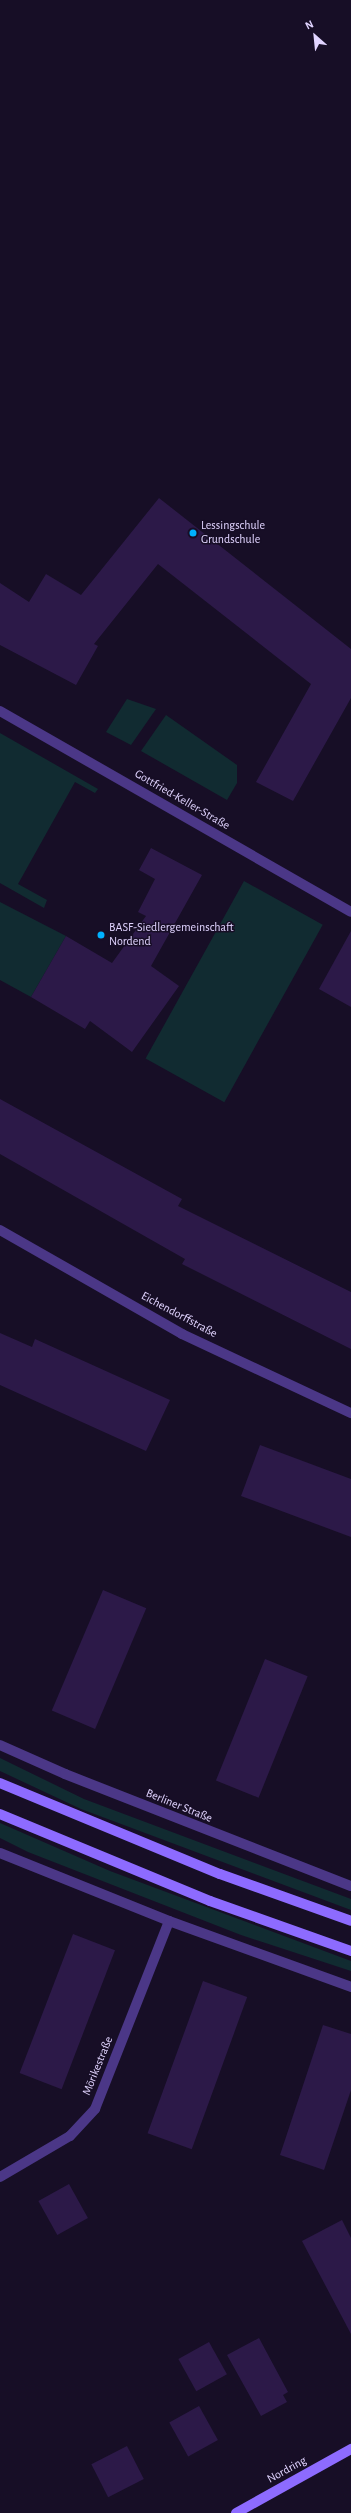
<!DOCTYPE html>
<html>
<head>
<meta charset="utf-8">
<style>
  body { margin:0 }
  #map { position:relative; width:351px; height:2513px; overflow:hidden; background:#170e26; font-family:"Alegreya Sans",sans-serif }
  div>[style] { position:absolute }
  .green>* { inset:0; background:#112b31; transform-origin:0 0 }
  .building>* { inset:0; background:#2c1948; transform-origin:0 0 }
  .street>* { height:10px; margin:-5px; padding:0 5px; transform-origin:5px; border-radius:5px; background:#4b3787 }
  .secondary>* { height:10px; margin:-5px; padding:0 5px; transform-origin:5px; border-radius:5px; background:#8d6bff }
  .dots>* { width:11px; height:11px; translate:-50% -50%; box-sizing:border-box; border:2px solid #170e26; border-radius:50% }
  span { translate:-50% -50%; white-space:nowrap; text-align:center; line-height:1.15; -webkit-text-stroke:3px #170e26; paint-order:stroke }
  .poi-label { font-size:12px; color:#e1d4ff }
  .left { translate:0 -50%; text-align:left }
  .street-label { font-size:12px; color:#e1d4ff }
  .north { position:absolute; left:295px; top:16px; width:40px; height:40px; -webkit-text-stroke:3px #170e26; paint-order:stroke; rotate:333deg; font-size:11px; font-weight:700; line-height:16px; text-align:center; color:#e1d4ff }
  .north::after { content:''; display:block; margin:auto; width:14px; height:18px; background:#e1d4ff; clip-path:polygon(50% 0,100% 100%,50% 72%,0 100%) }
</style>
</head>
<body>
<div id="map">
  <div class="green">
    <div style="clip-path:polygon(127px 699px,156px 709px,131px 745px,106px 732px)"></div>
    <div style="clip-path:polygon(166px 715px,237px 765px,237px 783px,227px 800px,141px 751px)"></div>
    <div style="clip-path:polygon(0 733px,98px 789px,95px 793px,75px 782px,18px 884px,47px 900px,44px 908px,0 883px)"></div>
    <div style="left:244px;top:881px;width:90px;height:203px;rotate:29deg"></div>
    <div style="clip-path:polygon(0 902px,66px 936px,31px 997px,0 980px)"></div>
    <div style="clip-path:polygon(0 1758px,84px 1799px,351px 1899px,351px 1910px,81px 1809px,0 1771px)"></div>
    <div style="clip-path:polygon(0 1823px,110px 1871px,351px 1961px,351px 1971px,241px 1935px,28px 1852px,0 1838px)"></div>
  </div>
  <div class="building">
    <div style="clip-path:polygon(159px 498px,351px 649px,351px 698px,293px 801px,256px 782px,311px 684px,158px 564px,94px 644px,98px 646px,76px 685px,0 645px,0 583px,29px 602px,46px 574px,81px 595px)"></div>
    <div style="clip-path:polygon(151px 848px,202px 875px,151px 966px,179px 986px,132px 1052px,90px 1021px,85px 1029px,31px 997px,66px 936px,112px 963px,146px 916px,138px 912px,155px 879px,139px 870px)"></div>
    <div style="clip-path:polygon(351px 931px,351px 1007px,319px 989px)"></div>
    <div style="clip-path:polygon(0 1099px,182px 1199px,178px 1206px,351px 1292px,351px 1349px,182px 1264px,185px 1259px,0 1154px)"></div>
    <div style="clip-path:polygon(0 1333px,32px 1347px,35px 1339px,170px 1400px,146px 1451px,0 1385px)"></div>
    <div style="clip-path:polygon(260px 1445px,351px 1479px,351px 1537px,241px 1496px)"></div>
    <div style="left:103px;top:1590px;width:47px;height:131px;rotate:23deg"></div>
    <div style="left:265px;top:1659px;width:46px;height:131px;rotate:22deg"></div>
    <div style="left:73px;top:1934px;width:45px;height:149px;rotate:21deg"></div>
    <div style="left:203px;top:1981px;width:47px;height:162px;rotate:20deg"></div>
    <div style="clip-path:polygon(323px 2025px,351px 2034px,351px 2090px,324px 2170px,280px 2155px)"></div>
    <div style="left:69px;top:2184px;width:39px;height:35px;rotate:61deg"></div>
    <div style="clip-path:polygon(342px 2220px,351px 2238px,351px 2334px,302px 2241px)"></div>
    <div style="clip-path:polygon(259px 2338px,288px 2392px,283px 2395px,287px 2402px,261px 2416px,227px 2355px)"></div>
    <div style="left:209px;top:2342px;width:37px;height:35px;rotate:61deg"></div>
    <div style="left:199px;top:2406px;width:39px;height:34px;rotate:61deg"></div>
    <div style="left:127px;top:2446px;width:37px;height:40px;rotate:63deg"></div>
  </div>
  <div class="street">
    <div style="left:0;top:711px;width:404px;rotate:29.8deg"></div>
    <div style="left:0;top:1230px;width:210px;rotate:29.7deg"></div>
    <div style="left:182px;top:1334px;width:187px;rotate:25.1deg"></div>
    <div style="left:0;top:1745px;width:71px;rotate:24deg"></div>
    <div style="left:65px;top:1774px;width:307px;rotate:21.4deg"></div>
    <div style="left:0;top:1853px;width:182px;rotate:21.9deg"></div>
    <div style="left:169px;top:1921px;width:194px;rotate:19.9deg"></div>
    <div style="left:0;top:2177px;width:81px;rotate:-30.4deg"></div>
    <div style="left:70px;top:2136px;width:37px;rotate:-47deg"></div>
    <div style="left:95px;top:2109px;width:202px;rotate:-68.5deg"></div>
  </div>
  <div class="secondary">
    <div style="left:0;top:1783px;width:238px;rotate:22.5deg"></div>
    <div style="left:220px;top:1874px;width:139px;rotate:19.7deg"></div>
    <div style="left:0;top:1814px;width:227px;rotate:22.5deg"></div>
    <div style="left:210px;top:1901px;width:150px;rotate:19.5deg"></div>
    <div style="left:236px;top:2513px;width:132px;rotate:-29.1deg"></div>
  </div>
  <div class="dots">
    <div style="left:193px;top:533px;background:#00b1ff"></div>
    <div style="left:101px;top:935px;background:#00b1ff"></div>
  </div>
  <div class="poi-label">
    <span class="left" style="left:201px;top:533px">Lessingschule<br>Grundschule</span>
    <span class="left" style="left:109px;top:935px">BASF-Siedlergemeinschaft<br>Nordend</span>
  </div>
  <div class="street-label">
    <span style="left:182px;top:800px;rotate:30deg">Gottfried-Keller-Straße</span>
    <span style="left:179px;top:1315px;rotate:28deg">Eichendorffstraße</span>
    <span style="left:179px;top:1806px;rotate:22deg">Berliner Straße</span>
    <span style="left:98px;top:2066px;rotate:-68deg">Mörikestraße</span>
    <span style="left:287px;top:2470px;rotate:-29deg">Nordring</span>
  </div>
  <div class="north">N</div>
</div>
</body>
</html>
